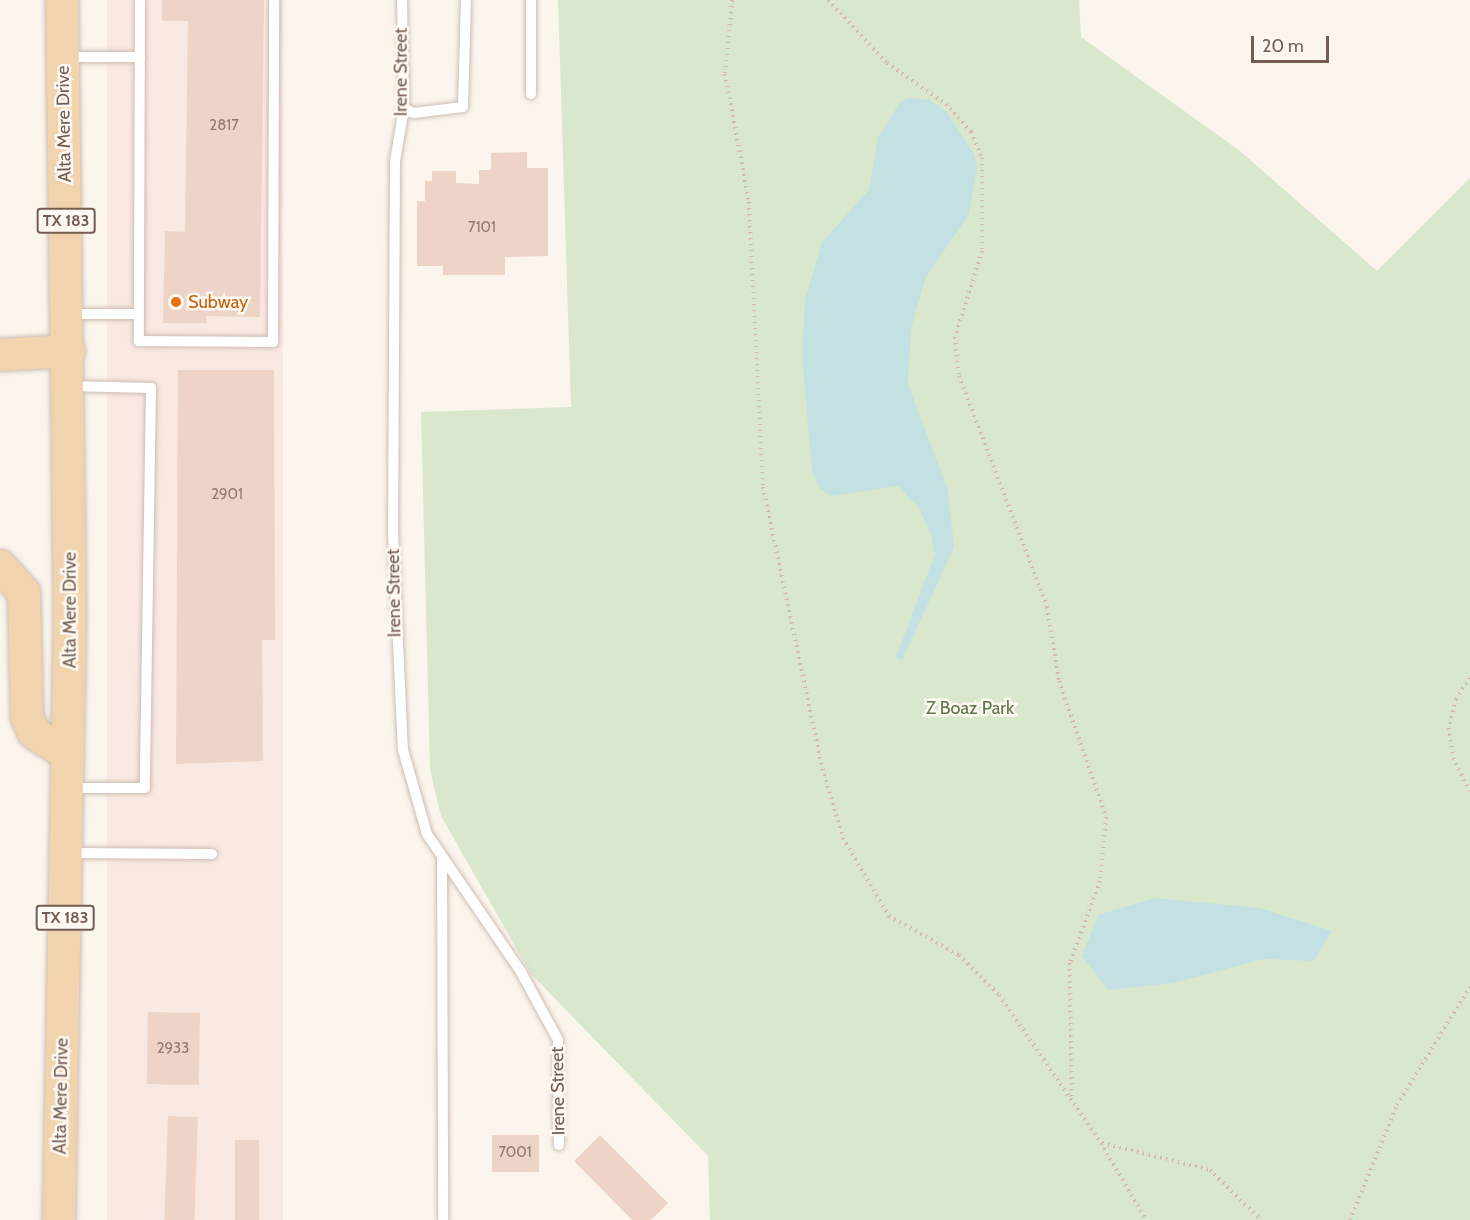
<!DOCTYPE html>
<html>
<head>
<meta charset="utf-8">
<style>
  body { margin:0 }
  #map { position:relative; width:1470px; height:1220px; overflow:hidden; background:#fbf5ed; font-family:Cabin,sans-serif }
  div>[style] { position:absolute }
  .commercial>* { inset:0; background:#fae8e2; transform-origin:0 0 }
  .green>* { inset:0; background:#d9e8cc }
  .water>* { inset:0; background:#c3e0e3 }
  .building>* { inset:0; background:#edd4c7; transform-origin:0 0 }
  .path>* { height:4px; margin-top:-2px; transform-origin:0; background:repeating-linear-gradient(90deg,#d3b7aa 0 1.5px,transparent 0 6px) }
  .roads { filter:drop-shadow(0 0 2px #cdbdb3) drop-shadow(0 0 2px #cdbdb3) }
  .service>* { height:10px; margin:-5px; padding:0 5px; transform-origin:5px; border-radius:5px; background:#fff }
  .primary>* { height:32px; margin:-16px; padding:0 16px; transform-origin:16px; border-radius:16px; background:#f1d4ad }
  .dots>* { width:16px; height:16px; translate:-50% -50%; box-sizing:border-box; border:3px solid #fef9f3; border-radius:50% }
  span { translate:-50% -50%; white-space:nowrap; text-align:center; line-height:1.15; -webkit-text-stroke:5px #fef9f3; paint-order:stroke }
  .number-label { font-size:15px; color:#927a6e }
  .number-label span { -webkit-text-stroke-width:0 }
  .shield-label span { padding:2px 4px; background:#fef9f3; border:2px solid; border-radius:4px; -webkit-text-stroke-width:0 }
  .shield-label { font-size:16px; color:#745c51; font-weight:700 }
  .street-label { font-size:18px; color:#745c51 }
  .food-label { font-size:18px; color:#c56008 }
  .left { translate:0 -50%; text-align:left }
  .park-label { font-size:18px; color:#5b784b }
  .scale { position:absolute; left:1251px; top:36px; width:78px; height:27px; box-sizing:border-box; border:3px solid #745c51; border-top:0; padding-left:8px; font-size:18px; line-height:21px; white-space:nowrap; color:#745c51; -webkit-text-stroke:4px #fef9f3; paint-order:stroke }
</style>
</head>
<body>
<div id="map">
  <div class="commercial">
    <div style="left:107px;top:0;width:176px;height:1220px"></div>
  </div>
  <div class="green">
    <div style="clip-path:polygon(558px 0,1079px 0,1081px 37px,1240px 151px,1377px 271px,1470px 178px,1470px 1220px,710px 1220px,708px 1156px,531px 974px,441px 816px,430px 770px,421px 412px,571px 407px)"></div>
  </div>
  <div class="water">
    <div style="clip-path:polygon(909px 98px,929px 100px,946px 111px,974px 154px,977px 169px,968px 216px,926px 277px,911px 328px,908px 384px,948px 490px,954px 547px,902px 661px,896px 657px,935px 554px,931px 535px,919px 508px,898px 486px,832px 496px,820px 489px,812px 471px,802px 355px,805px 300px,822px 242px,869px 190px,878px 138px,900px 102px)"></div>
    <div style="clip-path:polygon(1154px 898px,1260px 908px,1332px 931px,1314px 961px,1264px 959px,1173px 983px,1108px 990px,1082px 956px,1098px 915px)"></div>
  </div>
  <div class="building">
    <div style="clip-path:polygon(162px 0,264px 0,260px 317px,206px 316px,206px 323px,163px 323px,165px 231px,185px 232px,188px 21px,162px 21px)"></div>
    <div style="clip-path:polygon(527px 152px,527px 168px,548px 168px,548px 256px,505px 257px,505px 275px,443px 275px,443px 266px,417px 266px,417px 201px,425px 201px,425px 181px,432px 181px,432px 171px,456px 171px,456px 183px,479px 184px,479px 170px,491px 170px,491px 153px)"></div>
    <div style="clip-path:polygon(178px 370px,274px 370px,275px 640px,262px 640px,263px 761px,176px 764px)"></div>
    <div style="left:148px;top:1012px;width:52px;height:72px;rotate:1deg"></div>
    <div style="left:168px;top:1116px;width:30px;height:104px;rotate:2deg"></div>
    <div style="left:492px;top:1135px;width:47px;height:37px"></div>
    <div style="clip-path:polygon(600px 1135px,668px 1203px,651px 1220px,632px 1220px,574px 1161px)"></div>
    <div style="left:235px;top:1140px;width:24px;height:80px"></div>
  </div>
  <div class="path">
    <div style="left:732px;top:0;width:74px;rotate:95.4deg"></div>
    <div style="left:725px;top:74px;width:130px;rotate:79.4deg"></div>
    <div style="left:749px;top:202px;width:285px;rotate:87.2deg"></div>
    <div style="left:763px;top:487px;width:282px;rotate:78.1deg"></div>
    <div style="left:821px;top:763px;width:78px;rotate:73.7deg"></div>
    <div style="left:843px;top:838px;width:91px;rotate:59.5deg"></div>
    <div style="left:889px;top:916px;width:80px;rotate:29.1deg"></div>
    <div style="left:959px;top:955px;width:57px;rotate:45deg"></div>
    <div style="left:999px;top:995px;width:180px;rotate:55.4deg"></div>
    <div style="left:1101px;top:1143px;width:89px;rotate:59.7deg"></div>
    <div style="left:828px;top:0;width:86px;rotate:46.9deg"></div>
    <div style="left:887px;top:63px;width:72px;rotate:34.8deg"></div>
    <div style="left:946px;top:104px;width:38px;rotate:48deg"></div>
    <div style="left:971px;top:132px;width:28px;rotate:67deg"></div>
    <div style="left:982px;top:158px;width:93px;rotate:90deg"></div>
    <div style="left:982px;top:251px;width:90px;rotate:107.4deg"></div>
    <div style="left:955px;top:337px;width:39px;rotate:84deg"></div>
    <div style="left:959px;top:376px;width:247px;rotate:69.1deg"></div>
    <div style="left:1047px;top:607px;width:75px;rotate:80.8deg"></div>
    <div style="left:1059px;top:681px;width:144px;rotate:70.9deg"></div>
    <div style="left:1106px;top:817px;width:64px;rotate:95.4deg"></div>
    <div style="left:1100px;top:881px;width:87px;rotate:110.1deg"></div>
    <div style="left:1070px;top:963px;width:136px;rotate:89.2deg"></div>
    <div style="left:1470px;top:678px;width:25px;rotate:124deg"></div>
    <div style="left:1456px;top:699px;width:30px;rotate:104deg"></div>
    <div style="left:1449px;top:728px;width:30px;rotate:82deg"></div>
    <div style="left:1453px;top:758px;width:37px;rotate:63deg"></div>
    <div style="left:1102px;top:1143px;width:111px;rotate:14deg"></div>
    <div style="left:1210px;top:1170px;width:71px;rotate:44.4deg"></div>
    <div style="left:1350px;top:1220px;width:124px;rotate:-67.8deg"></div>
    <div style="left:1397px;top:1105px;width:139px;rotate:-58.3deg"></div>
  </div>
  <div class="roads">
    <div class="service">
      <div style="left:140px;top:0;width:341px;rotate:90.2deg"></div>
      <div style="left:139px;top:341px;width:134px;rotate:0.4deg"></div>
      <div style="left:273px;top:342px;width:342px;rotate:-89.8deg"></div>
      <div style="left:402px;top:0;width:108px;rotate:88.9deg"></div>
      <div style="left:404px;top:108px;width:54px;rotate:99.6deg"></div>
      <div style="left:395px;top:161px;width:371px;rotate:90.3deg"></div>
      <div style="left:393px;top:532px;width:218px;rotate:87.4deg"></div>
      <div style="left:403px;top:750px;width:87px;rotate:74.1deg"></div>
      <div style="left:427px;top:834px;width:167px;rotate:55.7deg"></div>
      <div style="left:521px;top:972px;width:77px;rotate:61.4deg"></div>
      <div style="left:558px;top:1040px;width:105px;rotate:89.5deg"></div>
      <div style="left:66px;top:57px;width:74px"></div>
      <div style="left:531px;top:94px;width:94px;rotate:-90deg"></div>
      <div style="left:404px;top:108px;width:11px;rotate:27deg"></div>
      <div style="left:414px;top:113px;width:49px;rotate:-7deg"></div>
      <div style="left:463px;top:107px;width:107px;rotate:-88.4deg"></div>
      <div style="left:68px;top:314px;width:71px"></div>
      <div style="left:69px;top:386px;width:82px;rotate:1.4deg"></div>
      <div style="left:151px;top:388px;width:400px;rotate:90.9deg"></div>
      <div style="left:145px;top:788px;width:75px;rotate:180deg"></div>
      <div style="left:69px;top:853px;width:143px;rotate:0.4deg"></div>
      <div style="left:442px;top:860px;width:360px;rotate:89.8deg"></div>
    </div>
    <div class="primary">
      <div style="left:0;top:355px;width:69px;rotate:-3.3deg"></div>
      <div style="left:0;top:566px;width:36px;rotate:48deg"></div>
      <div style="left:24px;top:593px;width:124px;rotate:88.6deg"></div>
      <div style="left:27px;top:717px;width:17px;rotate:66deg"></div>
      <div style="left:34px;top:733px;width:40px;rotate:32deg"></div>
      <div style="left:59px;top:1220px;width:604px;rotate:-88.96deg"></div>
      <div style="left:70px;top:616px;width:616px;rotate:-90.74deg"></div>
    </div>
  </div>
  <div class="dots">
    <div style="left:176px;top:302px;background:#e8710a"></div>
  </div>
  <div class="number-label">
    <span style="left:224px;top:126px">2817</span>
    <span style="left:482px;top:228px">7101</span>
    <span style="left:227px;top:495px">2901</span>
    <span style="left:173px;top:1049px">2933</span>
    <span style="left:515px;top:1153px">7001</span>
  </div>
  <div class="shield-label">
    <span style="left:66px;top:221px">TX 183</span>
    <span style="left:65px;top:918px">TX 183</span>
  </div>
  <div class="street-label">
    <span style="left:401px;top:72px;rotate:-90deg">Irene Street</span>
    <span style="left:64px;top:124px;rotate:-91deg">Alta Mere Drive</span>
    <span style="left:394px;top:593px;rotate:-91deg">Irene Street</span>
    <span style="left:70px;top:610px;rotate:-90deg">Alta Mere Drive</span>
    <span style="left:558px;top:1091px;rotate:-91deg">Irene Street</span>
    <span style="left:61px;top:1096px;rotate:-89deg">Alta Mere Drive</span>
  </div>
  <div class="food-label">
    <span class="left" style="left:188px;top:302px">Subway</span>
  </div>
  <div class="park-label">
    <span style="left:970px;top:708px">Z Boaz Park</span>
  </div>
  <div class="scale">20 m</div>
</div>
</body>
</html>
